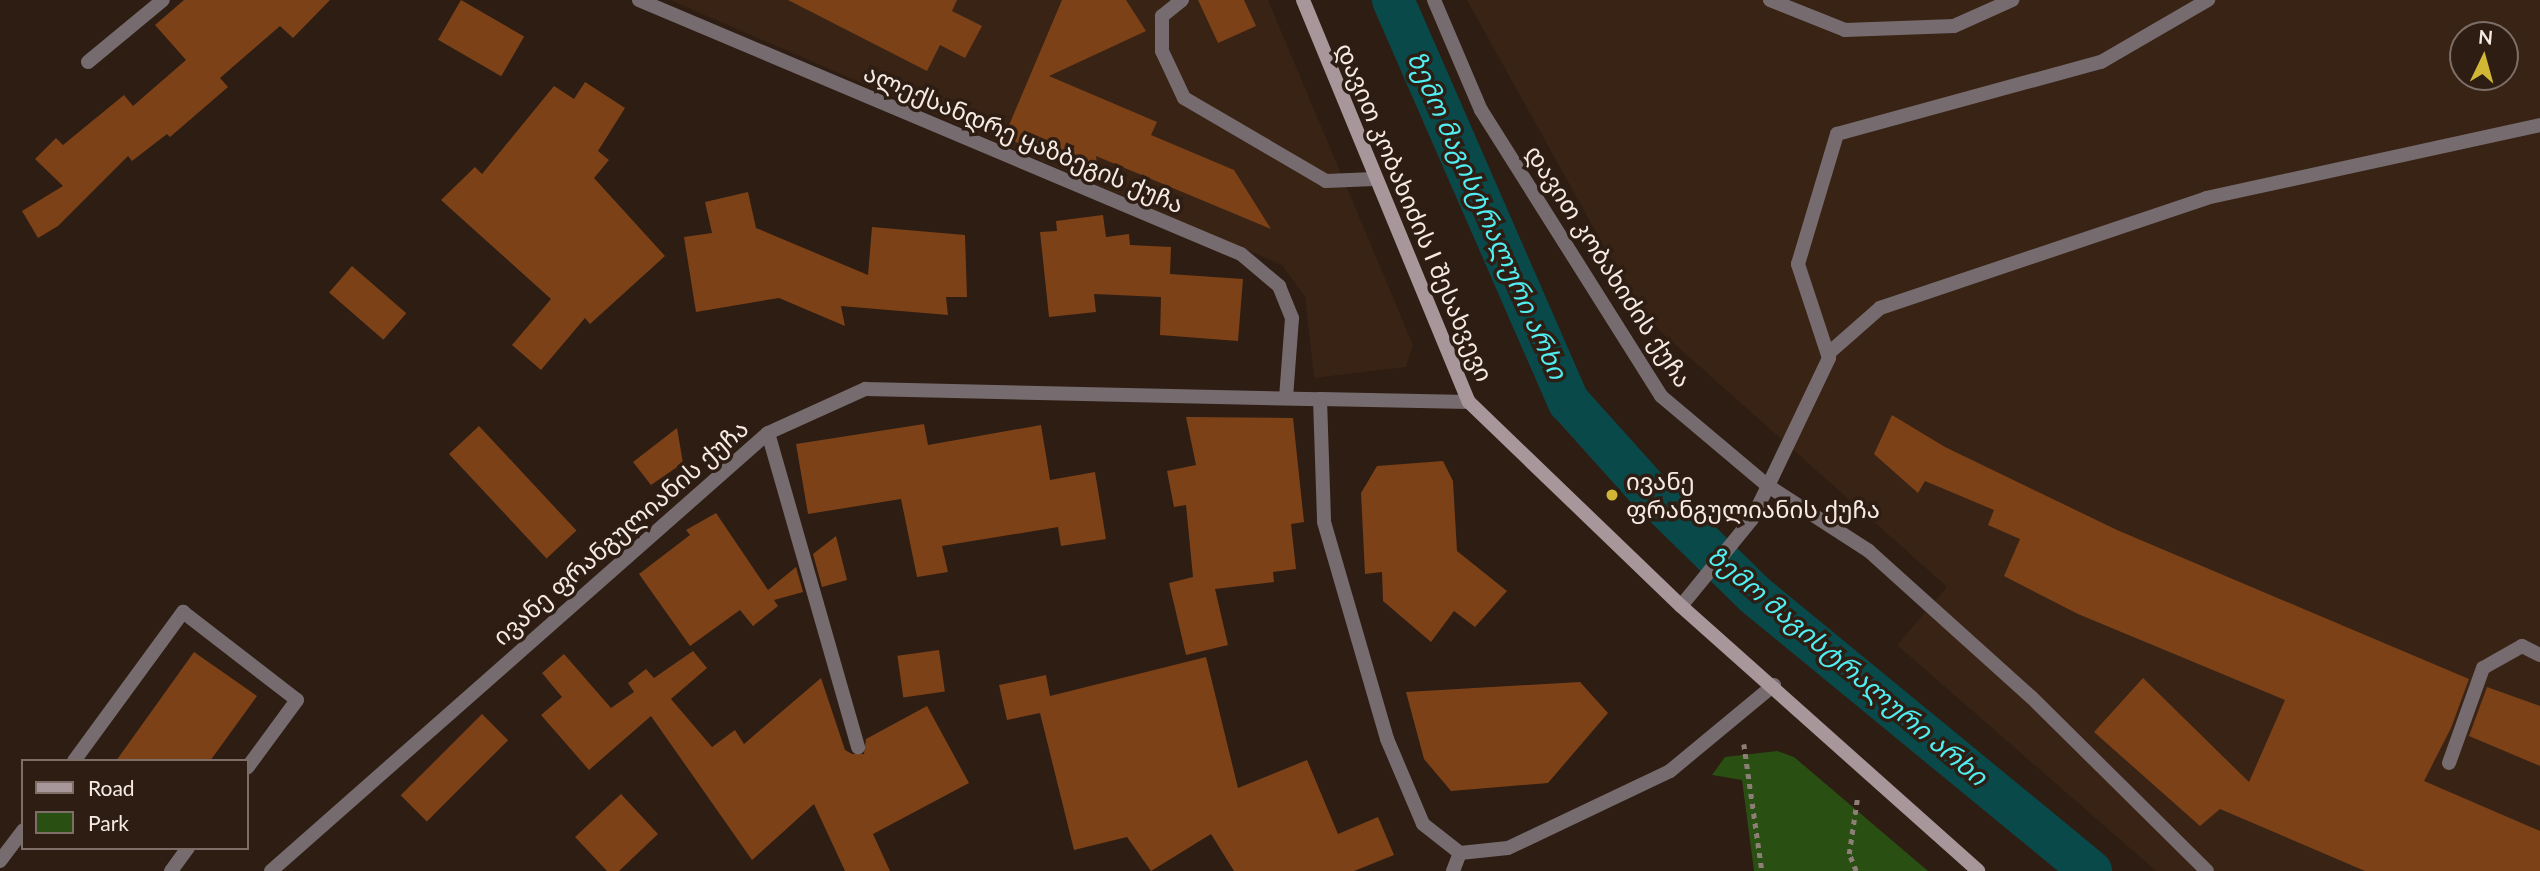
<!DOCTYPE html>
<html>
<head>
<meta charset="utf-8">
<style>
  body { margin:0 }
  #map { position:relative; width:2540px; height:871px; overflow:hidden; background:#2d1d13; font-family:Lato,"Noto Sans Georgian",sans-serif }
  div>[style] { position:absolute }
  .built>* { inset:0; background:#382315 }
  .green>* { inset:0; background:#2a4f13 }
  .canal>* { height:42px; margin:-21px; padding:0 21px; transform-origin:21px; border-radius:21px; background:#0a494a }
  .building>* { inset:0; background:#7d4118; transform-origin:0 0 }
  .path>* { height:4.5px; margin-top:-2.25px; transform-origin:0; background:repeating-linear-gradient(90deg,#8d7f76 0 5px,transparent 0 10px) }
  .lane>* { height:14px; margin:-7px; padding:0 7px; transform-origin:7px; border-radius:7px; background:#766b6e }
  .street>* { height:14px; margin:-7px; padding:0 7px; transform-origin:7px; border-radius:7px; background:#766b6e }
  .secondary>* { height:14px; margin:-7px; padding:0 7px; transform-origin:7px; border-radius:7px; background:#a7969a }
  .dots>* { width:19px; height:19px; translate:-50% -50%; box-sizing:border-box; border:4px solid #2d1d13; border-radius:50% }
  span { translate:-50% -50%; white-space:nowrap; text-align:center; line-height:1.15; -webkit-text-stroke:7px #2d1d13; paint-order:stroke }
  .street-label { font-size:24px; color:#f6ebe4 }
  .poi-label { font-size:24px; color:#f6ebe4 }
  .left { translate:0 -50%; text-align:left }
  .water-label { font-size:26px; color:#51edf0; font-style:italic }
  .legend { position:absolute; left:21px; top:759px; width:228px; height:91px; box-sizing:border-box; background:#2d1d13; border:2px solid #7d6f67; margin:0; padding:9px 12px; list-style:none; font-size:21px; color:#f6ebe4 }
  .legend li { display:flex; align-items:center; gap:14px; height:35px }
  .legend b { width:35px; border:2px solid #7d6f67 }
  .north { position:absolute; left:2449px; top:21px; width:70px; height:70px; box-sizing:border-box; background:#2d1d13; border:2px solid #7d6f67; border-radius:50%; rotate:5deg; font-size:19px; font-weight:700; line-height:28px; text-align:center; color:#f6ebe4 }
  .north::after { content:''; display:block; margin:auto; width:24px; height:32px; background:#d2b635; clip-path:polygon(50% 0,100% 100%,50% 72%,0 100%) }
</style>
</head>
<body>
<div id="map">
  <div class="built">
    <div style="clip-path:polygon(670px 0,1268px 0,1413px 345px,1406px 367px,1314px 378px,1305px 297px,1282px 265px)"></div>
    <div style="clip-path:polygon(evenodd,1467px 0,2540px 0,2540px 871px,2156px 871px,1897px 645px,1947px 587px,1642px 315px,1467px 0,2463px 35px,2505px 35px,2505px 77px,2463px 77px,2463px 35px)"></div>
  </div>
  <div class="green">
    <div style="clip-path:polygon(1777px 751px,1794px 757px,1928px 871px,1754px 871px,1742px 780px,1712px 775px,1725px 757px)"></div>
  </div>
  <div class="canal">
    <div style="left:1393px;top:0;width:439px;rotate:66.4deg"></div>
    <div style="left:1569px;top:402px;width:117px;rotate:48.1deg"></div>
    <div style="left:1647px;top:489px;width:151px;rotate:44.5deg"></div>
    <div style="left:1755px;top:595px;width:435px;rotate:39.4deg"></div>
  </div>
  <div class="building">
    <div style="clip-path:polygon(184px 0,330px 0,293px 38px,280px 26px,220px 78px,228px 87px,170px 137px,167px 134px,132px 161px,128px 156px,58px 226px,38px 238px,22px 211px,63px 186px,35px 159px,56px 138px,63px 145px,124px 95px,133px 106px,186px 60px,155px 25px)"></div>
    <div style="left:461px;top:0;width:73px;height:46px;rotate:30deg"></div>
    <div style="clip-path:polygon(788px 0,957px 0,952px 11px,982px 26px,965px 58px,940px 45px,927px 71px)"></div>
    <div style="clip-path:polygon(1062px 0,1126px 0,1146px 31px,1049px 76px,1157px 122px,1151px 135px,1234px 170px,1271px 229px,1096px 156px,1099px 178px,1004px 137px)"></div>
    <div style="clip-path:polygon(1198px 0,1244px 0,1256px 26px,1218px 43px)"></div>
    <div style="clip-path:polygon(585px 82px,625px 108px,598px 151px,609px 160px,594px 178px,665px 256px,590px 324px,585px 318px,541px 370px,512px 345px,551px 299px,441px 200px,475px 167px,482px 174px,554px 86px,574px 99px)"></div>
    <div style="clip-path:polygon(748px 192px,756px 228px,868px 275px,872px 227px,965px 235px,967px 297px,946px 297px,948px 315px,841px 306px,845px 326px,779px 298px,696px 312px,684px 237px,712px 233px,705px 202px)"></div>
    <div style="clip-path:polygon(1103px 215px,1106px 237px,1129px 234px,1130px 245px,1171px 247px,1170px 274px,1243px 279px,1238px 341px,1160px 335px,1161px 297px,1094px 294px,1096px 312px,1049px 317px,1040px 232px,1057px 231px,1056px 221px)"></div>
    <div style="left:352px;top:266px;width:72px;height:35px;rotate:41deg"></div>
    <div style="clip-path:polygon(1892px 415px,1945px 447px,2117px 530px,2469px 679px,2451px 728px,2424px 781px,2540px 831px,2540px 871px,2365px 871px,2220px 809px,2200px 826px,2094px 732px,2143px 678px,2249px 782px,2285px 700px,2078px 614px,2004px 576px,2020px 539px,1988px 525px,1994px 510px,1925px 481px,1918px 493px,1874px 454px)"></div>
    <div style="clip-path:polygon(1186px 417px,1293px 418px,1304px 522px,1291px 524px,1296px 569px,1273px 572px,1274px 582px,1215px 589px,1228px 645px,1186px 655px,1169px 583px,1193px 577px,1186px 505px,1174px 507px,1167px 471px,1196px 465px)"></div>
    <div style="clip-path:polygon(924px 424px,928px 445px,1041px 425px,1050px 480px,1095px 472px,1106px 539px,1061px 546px,1058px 527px,942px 546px,948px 572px,917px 577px,901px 499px,808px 514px,796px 444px)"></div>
    <div style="left:479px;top:426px;width:143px;height:41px;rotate:47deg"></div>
    <div style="clip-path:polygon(677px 428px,683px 463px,651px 485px,633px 462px)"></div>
    <div style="clip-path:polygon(1443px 461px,1453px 481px,1457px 551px,1507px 591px,1475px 627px,1454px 611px,1431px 642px,1383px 601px,1382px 572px,1365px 574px,1361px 493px,1377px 466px)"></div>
    <div style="clip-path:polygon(716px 513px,768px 590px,796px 567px,803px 592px,774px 600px,778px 606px,753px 626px,740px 610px,690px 646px,639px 574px,690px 535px,686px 530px)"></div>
    <div style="clip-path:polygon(836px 536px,847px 580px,822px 587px,813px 554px)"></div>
    <div style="left:939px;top:650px;width:42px;height:42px;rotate:82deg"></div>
    <div style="clip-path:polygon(693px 651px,707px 668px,671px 699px,712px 747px,735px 730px,744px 744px,821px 678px,845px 750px,852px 754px,864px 754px,866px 739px,927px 706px,969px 783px,873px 834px,890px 871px,845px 871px,814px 804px,752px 860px,651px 716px,589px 770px,541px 715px,562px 697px,542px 673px,564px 654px,611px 708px,634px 692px,628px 683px,646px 669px,654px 678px)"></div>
    <div style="clip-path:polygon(194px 652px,257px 696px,210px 761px,116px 761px)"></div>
    <div style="clip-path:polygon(1206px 657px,1238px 788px,1307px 760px,1338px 834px,1378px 817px,1394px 855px,1354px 871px,1234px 871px,1211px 834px,1151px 871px,1127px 837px,1074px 850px,1040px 713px,1007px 720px,999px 685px,1046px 675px,1050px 696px)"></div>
    <div style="clip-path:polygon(1580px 682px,1608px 713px,1548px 783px,1451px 791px,1424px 759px,1406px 692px)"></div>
    <div style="clip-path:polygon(2487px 687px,2540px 706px,2540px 766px,2469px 736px)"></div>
    <div style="left:482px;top:714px;width:37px;height:115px;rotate:45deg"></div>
    <div style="clip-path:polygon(621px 794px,658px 834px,619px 871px,607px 871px,575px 837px)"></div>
  </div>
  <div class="path">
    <div style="left:1744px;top:744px;width:128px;rotate:81.9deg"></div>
    <div style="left:1856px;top:871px;width:18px;rotate:-112deg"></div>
    <div style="left:1849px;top:854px;width:55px;rotate:-81.6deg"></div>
  </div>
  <div class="lane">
    <div style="left:1182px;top:0;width:26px;rotate:141deg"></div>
    <div style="left:1162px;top:16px;width:35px;rotate:90deg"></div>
    <div style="left:1162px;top:51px;width:52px;rotate:64.9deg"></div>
    <div style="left:1184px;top:98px;width:164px;rotate:30.3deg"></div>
    <div style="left:1326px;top:181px;width:48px;rotate:-2.4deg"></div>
    <div style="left:1770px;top:0;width:81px;rotate:21.8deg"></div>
    <div style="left:1845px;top:30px;width:109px;rotate:-2.1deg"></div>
    <div style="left:1954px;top:26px;width:64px;rotate:-24.1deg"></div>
    <div style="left:1830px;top:352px;width:67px;rotate:-41.3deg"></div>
    <div style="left:1880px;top:308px;width:344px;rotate:-18.6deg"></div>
    <div style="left:2206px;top:198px;width:342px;rotate:-12.3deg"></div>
    <div style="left:768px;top:433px;width:327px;rotate:74deg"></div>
    <div style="left:74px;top:761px;width:185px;rotate:-53.8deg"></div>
    <div style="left:183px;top:612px;width:144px;rotate:37.7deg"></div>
    <div style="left:297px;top:700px;width:84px;rotate:126.3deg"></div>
    <div style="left:2449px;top:763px;width:101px;rotate:-70.3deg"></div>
    <div style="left:2483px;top:668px;width:45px;rotate:-29.4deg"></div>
    <div style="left:2522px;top:646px;width:20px;rotate:27deg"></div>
    <div style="left:0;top:861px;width:39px;rotate:-53deg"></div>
    <div style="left:171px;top:871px;width:29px;rotate:-54deg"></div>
    <div style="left:1453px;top:871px;width:19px;rotate:-69deg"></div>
    <div style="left:2207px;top:871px;width:247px;rotate:-135.3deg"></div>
    <div style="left:2031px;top:697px;width:218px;rotate:-138deg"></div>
    <div style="left:1869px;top:551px;width:120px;rotate:-147.2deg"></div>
    <div style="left:1768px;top:486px;width:142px;rotate:-64.5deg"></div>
    <div style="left:1829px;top:358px;width:99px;rotate:-108.3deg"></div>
    <div style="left:1798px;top:264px;width:136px;rotate:-73.3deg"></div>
    <div style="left:1837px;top:134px;width:274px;rotate:-15.3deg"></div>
    <div style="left:2101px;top:62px;width:124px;rotate:-30.1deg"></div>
  </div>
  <div class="street">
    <div style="left:639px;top:0;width:653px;rotate:22.88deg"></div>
    <div style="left:1241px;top:254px;width:50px;rotate:40.1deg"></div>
    <div style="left:1279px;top:286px;width:35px;rotate:68deg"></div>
    <div style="left:1292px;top:318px;width:80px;rotate:94.3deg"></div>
    <div style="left:1434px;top:0;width:120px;rotate:66.9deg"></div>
    <div style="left:1481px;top:110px;width:338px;rotate:57.8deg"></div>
    <div style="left:1661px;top:396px;width:140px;rotate:40.1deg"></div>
    <div style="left:1768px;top:486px;width:37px;rotate:116deg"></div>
    <div style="left:1752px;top:519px;width:112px;rotate:129.2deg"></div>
    <div style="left:88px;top:62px;width:97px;rotate:-39.6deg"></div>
    <div style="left:1469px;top:402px;width:149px;rotate:-178.8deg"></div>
    <div style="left:1320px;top:399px;width:123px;rotate:88.1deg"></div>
    <div style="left:1324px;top:522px;width:226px;rotate:73.8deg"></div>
    <div style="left:1387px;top:739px;width:92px;rotate:67deg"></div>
    <div style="left:1423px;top:824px;width:47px;rotate:38.1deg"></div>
    <div style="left:1460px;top:853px;width:48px;rotate:-5.9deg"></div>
    <div style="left:1508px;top:848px;width:179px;rotate:-25.4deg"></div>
    <div style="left:1670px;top:771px;width:135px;rotate:-39.6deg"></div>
    <div style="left:271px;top:871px;width:662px;rotate:-41.39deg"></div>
    <div style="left:768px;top:433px;width:107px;rotate:-24.4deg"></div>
    <div style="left:865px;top:389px;width:455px;rotate:1.3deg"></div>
  </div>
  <div class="secondary">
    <div style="left:1303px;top:0;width:435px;rotate:67.6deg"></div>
    <div style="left:1469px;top:402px;width:294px;rotate:43.9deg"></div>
    <div style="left:1681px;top:606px;width:398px;rotate:41.7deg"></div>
  </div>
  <div class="dots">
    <div style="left:1612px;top:495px;background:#d2b635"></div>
  </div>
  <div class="street-label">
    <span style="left:1024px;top:138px;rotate:23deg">ალექსანდრე ყაზბეგის ქუჩა</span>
    <span style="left:1415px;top:212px;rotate:67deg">დავით კობახიძის I შესახვევი</span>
    <span style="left:1609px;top:266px;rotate:57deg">დავით კობახიძის ქუჩა</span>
    <span style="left:620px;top:532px;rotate:-41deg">ივანე ფრანგულიანის ქუჩა</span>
  </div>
  <div class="poi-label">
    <span class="left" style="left:1626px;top:495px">ივანე<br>ფრანგულიანის ქუჩა</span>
  </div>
  <div class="water-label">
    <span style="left:1487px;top:215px;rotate:66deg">ზემო მაგისტრალური არხი</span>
    <span style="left:1847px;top:666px;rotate:40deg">ზემო მაგისტრალური არხი</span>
  </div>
  <ul class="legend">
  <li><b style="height:9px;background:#a7969a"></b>Road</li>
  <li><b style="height:19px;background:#2a4f13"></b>Park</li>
  </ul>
  <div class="north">N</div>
</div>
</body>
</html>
